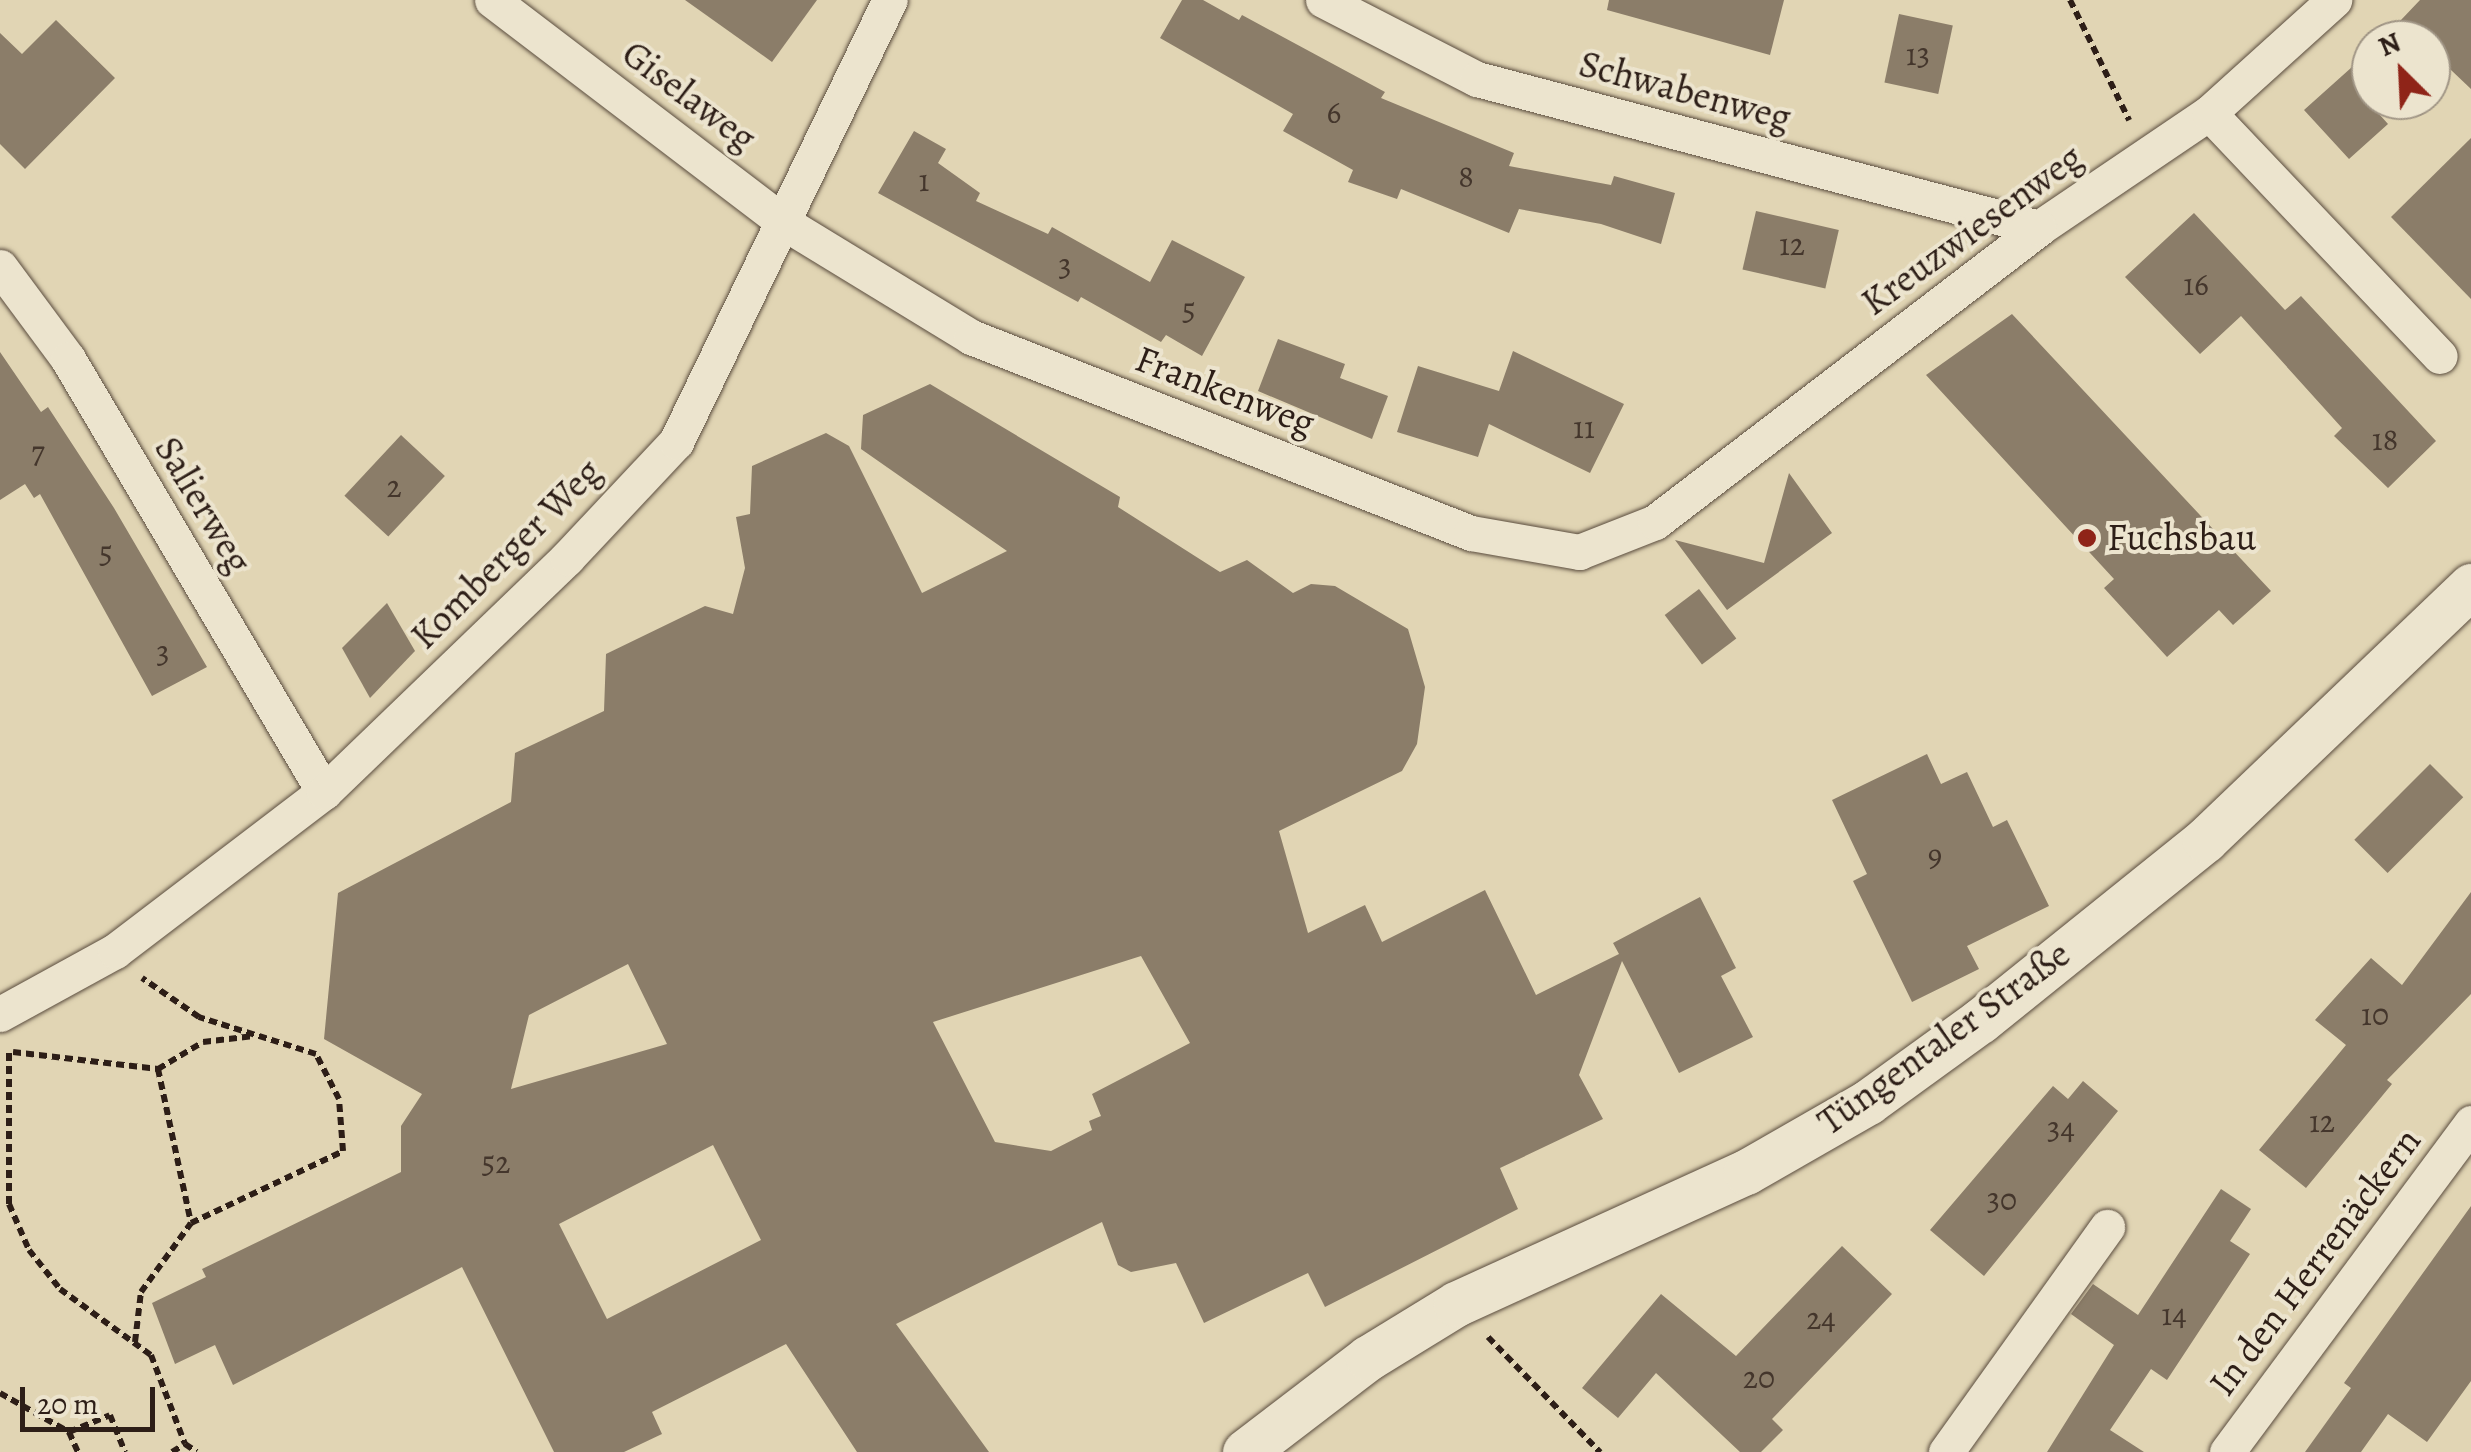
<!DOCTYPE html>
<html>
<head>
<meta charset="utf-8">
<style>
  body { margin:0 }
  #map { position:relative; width:2471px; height:1452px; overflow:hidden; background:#e1d5b4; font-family:Alegreya,serif }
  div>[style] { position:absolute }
  .building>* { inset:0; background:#8b7d69; transform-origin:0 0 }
  .path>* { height:6px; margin-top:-3px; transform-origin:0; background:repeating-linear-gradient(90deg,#2d1e17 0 8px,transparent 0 13px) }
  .roads { filter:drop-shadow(0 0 2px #5a4c3e) drop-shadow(0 0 2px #5a4c3e) }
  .minor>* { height:35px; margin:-17.5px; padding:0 17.5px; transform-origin:17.5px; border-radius:17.5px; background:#ece4ce }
  .tertiary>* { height:45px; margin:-22.5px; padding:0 22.5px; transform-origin:22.5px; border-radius:22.5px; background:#ece4ce }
  .dots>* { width:28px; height:28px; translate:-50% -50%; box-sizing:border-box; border:5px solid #ece4ce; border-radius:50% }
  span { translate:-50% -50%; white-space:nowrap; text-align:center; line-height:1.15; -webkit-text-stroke:8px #ece4ce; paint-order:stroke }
  .number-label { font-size:32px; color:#44362c }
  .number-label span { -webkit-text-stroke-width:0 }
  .street-label { font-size:38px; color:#2d1e17 }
  .poi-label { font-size:38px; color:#2d1e17 }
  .left { translate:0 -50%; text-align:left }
  .north { position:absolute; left:2351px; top:20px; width:100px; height:100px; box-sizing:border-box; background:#ece4ce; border:2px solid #a09585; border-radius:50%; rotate:336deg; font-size:28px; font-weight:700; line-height:40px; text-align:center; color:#2d1e17 }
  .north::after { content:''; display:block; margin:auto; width:35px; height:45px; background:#8f2418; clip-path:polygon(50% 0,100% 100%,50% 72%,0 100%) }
  .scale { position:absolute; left:20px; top:1387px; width:135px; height:45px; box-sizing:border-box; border:5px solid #2d1e17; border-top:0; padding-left:12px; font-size:30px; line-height:35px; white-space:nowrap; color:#2d1e17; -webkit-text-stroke:8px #ece4ce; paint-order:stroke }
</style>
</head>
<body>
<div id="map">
  <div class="building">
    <div style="clip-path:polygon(685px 0,817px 0,772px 62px)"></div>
    <div style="clip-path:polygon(1182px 0,1203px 0,1239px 20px,1242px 15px,1385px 92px,1381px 98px,1514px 153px,1509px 166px,1611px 185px,1614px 176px,1675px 193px,1661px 244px,1601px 224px,1519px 209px,1509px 233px,1401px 189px,1397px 199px,1348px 182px,1353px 170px,1283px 131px,1293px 114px,1160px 38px)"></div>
    <div style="clip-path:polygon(1609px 0,1784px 0,1770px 55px,1607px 10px)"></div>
    <div style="clip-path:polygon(2420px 0,2471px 0,2471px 89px,2431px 51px,2431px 40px,2382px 40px)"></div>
    <div style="left:1899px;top:14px;width:55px;height:70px;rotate:12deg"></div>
    <div style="clip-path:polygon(56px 20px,115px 78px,25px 169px,0 144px,0 33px,22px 54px)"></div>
    <div style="clip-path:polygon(2371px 50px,2371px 105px,2388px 124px,2349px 159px,2304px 110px)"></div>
    <div style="clip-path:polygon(914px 131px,946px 149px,938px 163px,980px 193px,976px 201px,1048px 234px,1052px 227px,1150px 282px,1172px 240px,1245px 277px,1202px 356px,1166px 335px,1161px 342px,1081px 297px,1078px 302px,878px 193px)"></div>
    <div style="clip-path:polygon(2471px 138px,2471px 299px,2391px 217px)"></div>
    <div style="left:1756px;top:211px;width:85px;height:60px;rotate:13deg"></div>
    <div style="clip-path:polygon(2194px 213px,2285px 310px,2301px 296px,2436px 441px,2388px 488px,2334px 436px,2342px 428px,2241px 316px,2200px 354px,2125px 277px)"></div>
    <div style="clip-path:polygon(2012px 314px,2271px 591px,2233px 625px,2219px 610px,2167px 657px,2104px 588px,2114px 579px,1926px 375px)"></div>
    <div style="clip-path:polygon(1278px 339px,1345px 364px,1340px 378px,1388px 396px,1372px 439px,1258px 391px)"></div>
    <div style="clip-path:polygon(1513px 351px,1624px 404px,1590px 473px,1489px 424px,1478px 457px,1397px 432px,1418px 366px,1499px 391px)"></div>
    <div style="clip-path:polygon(0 352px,41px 412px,48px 407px,114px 508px,207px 667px,152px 696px,40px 494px,34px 498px,25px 484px,0 500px)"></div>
    <div style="clip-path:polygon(evenodd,930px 384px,1120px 497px,1118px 507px,1220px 572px,1247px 560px,1293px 593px,1311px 584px,1335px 586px,1408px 629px,1425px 687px,1417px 744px,1402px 771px,1279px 831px,1308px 933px,1365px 905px,1382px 942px,1485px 890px,1536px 995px,1619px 954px,1613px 943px,1700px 897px,1736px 968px,1721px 976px,1753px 1037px,1679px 1073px,1622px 961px,1579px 1075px,1603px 1119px,1500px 1168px,1518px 1209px,1325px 1307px,1308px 1273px,1204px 1323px,1176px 1263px,1131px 1272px,1118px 1265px,1102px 1222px,896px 1324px,989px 1452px,857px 1452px,786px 1344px,652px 1412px,662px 1434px,624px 1452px,554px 1452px,462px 1267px,233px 1385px,215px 1345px,175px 1364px,152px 1303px,206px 1277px,202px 1269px,401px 1172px,401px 1126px,422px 1094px,324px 1039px,338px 893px,511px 802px,515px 753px,604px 711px,606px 654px,705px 606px,733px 614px,745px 568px,736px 517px,750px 514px,752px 466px,826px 433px,849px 446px,922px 593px,1007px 551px,861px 449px,863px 415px,930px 384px,1141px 956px,1190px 1043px,1092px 1094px,1101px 1116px,1089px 1121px,1092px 1130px,1051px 1151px,995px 1142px,933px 1022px,1141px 956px,930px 384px,628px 964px,667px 1044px,511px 1089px,529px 1015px,628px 964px,930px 384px,713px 1145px,761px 1240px,607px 1319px,559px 1224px,713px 1145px)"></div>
    <div style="left:401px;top:435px;width:60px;height:83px;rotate:43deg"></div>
    <div style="clip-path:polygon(1789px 473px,1832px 533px,1727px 610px,1675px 540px,1764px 563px)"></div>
    <div style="left:1699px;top:589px;width:62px;height:43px;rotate:53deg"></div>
    <div style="clip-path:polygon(387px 603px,415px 651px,370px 698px,342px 648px)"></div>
    <div style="clip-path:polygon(1927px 754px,1941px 784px,1967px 772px,1993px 827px,2007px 820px,2049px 906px,1967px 946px,1979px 969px,1912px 1002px,1853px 881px,1867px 874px,1832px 800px)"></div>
    <div style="left:2430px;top:764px;width:47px;height:107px;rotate:45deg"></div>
    <div style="clip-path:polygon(2471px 892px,2471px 994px,2387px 1080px,2392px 1084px,2306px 1188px,2259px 1150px,2346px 1045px,2315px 1020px,2371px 958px,2402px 985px)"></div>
    <div style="clip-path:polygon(2083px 1081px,2118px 1111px,1984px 1276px,1930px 1230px,2053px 1086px,2068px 1099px)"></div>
    <div style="clip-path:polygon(2221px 1189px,2251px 1209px,2230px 1241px,2250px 1254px,2167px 1380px,2151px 1369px,2110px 1430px,2144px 1452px,2047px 1452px,2114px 1345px,2071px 1314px,2093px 1284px,2138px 1315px)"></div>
    <div style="clip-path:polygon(2471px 1206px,2471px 1381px,2427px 1442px,2388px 1414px,2361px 1452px,2305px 1452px,2351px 1388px,2344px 1383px)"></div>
    <div style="clip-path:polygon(1842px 1246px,1892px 1294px,1772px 1419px,1783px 1430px,1761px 1452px,1740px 1452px,1656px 1373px,1618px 1418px,1582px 1388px,1661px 1294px,1736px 1356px)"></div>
  </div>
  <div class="path">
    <div style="left:2070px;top:0;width:134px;rotate:63.8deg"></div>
    <div style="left:13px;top:1052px;width:146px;rotate:6.7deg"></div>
    <div style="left:158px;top:1069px;width:157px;rotate:77.9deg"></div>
    <div style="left:9px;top:1053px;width:151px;rotate:90deg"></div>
    <div style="left:9px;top:1204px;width:50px;rotate:66.5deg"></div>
    <div style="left:29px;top:1250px;width:50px;rotate:51.5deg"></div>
    <div style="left:60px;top:1289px;width:112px;rotate:36deg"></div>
    <div style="left:151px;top:1355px;width:95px;rotate:69.1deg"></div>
    <div style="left:185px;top:1444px;width:14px;rotate:34deg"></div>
    <div style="left:158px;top:1069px;width:52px;rotate:-31deg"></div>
    <div style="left:203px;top:1042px;width:51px;rotate:-6.7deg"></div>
    <div style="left:1488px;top:1337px;width:161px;rotate:45.8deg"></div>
    <div style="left:135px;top:1342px;width:50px;rotate:-83.2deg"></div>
    <div style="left:141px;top:1292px;width:85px;rotate:-54.1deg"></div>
    <div style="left:191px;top:1223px;width:168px;rotate:-25.3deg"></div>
    <div style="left:343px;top:1151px;width:52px;rotate:-94.4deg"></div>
    <div style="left:339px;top:1099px;width:51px;rotate:-117.1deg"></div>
    <div style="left:316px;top:1054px;width:123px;rotate:-162.5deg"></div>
    <div style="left:199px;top:1017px;width:69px;rotate:-145.6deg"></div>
    <div style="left:0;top:1393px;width:79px;rotate:29.5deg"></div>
    <div style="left:69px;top:1432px;width:44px;rotate:-22.5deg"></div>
    <div style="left:110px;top:1415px;width:40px;rotate:68deg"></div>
    <div style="left:69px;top:1432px;width:22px;rotate:66deg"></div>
    <div style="left:172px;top:1452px;width:15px;rotate:-32deg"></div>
  </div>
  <div class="roads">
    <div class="minor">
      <div style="left:492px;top:0;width:370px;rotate:37.3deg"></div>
      <div style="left:786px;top:224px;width:217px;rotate:31.4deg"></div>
      <div style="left:971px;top:337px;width:537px;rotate:21.41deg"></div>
      <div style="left:1471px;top:533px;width:110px;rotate:10deg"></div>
      <div style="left:1579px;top:552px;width:82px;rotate:-21.5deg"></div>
      <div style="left:1655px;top:522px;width:484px;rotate:-37.4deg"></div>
      <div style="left:2039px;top:228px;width:205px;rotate:-34.1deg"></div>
      <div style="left:2209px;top:113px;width:169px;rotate:-42.1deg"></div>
      <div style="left:1323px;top:0;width:173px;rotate:27.2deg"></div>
      <div style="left:1477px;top:79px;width:581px;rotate:14.85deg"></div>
      <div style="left:2209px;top:113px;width:335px;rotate:46.5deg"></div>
      <div style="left:0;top:267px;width:114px;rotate:53.5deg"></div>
      <div style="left:68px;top:359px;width:503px;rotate:59.41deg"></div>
      <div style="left:0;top:1014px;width:131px;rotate:-28.7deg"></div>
      <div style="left:115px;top:951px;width:263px;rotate:-37.3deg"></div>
      <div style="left:324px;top:792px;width:337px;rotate:-43.9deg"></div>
      <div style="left:567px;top:558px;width:159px;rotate:-46.8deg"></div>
      <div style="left:676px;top:442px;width:491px;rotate:-64.2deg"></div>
      <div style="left:1946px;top:1452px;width:277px;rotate:-54.4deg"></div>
      <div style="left:2227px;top:1452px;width:410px;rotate:-53.4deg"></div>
    </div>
    <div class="tertiary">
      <div style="left:1245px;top:1452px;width:155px;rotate:-37.4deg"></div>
      <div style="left:1368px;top:1358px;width:103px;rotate:-31.5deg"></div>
      <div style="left:1456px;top:1304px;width:319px;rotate:-24.5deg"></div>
      <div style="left:1746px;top:1172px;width:141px;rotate:-29.8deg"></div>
      <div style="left:1868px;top:1102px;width:138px;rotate:-35.9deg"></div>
      <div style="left:1980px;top:1021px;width:289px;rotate:-38.8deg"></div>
      <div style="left:2205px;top:840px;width:368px;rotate:-43.7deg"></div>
    </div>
  </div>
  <div class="dots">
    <div style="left:2087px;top:538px;background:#8f2418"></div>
  </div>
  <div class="number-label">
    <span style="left:1918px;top:54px">13</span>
    <span style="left:1334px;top:112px">6</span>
    <span style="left:1466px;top:176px">8</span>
    <span style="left:924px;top:180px">1</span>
    <span style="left:1792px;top:244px">12</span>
    <span style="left:1065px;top:265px">3</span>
    <span style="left:2196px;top:284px">16</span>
    <span style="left:1189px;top:309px">5</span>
    <span style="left:1584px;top:427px">11</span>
    <span style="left:2385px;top:439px">18</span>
    <span style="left:38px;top:452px">7</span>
    <span style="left:394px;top:486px">2</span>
    <span style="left:106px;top:552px">5</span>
    <span style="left:163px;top:652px">3</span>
    <span style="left:1935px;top:855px">9</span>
    <span style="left:2375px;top:1014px">10</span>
    <span style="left:2322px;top:1121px">12</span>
    <span style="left:2061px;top:1128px">34</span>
    <span style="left:496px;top:1162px">52</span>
    <span style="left:2002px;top:1199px">30</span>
    <span style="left:2174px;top:1314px">14</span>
    <span style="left:1821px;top:1318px">24</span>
    <span style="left:1759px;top:1377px">20</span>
  </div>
  <div class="street-label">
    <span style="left:1685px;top:91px;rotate:15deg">Schwabenweg</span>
    <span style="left:689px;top:96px;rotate:37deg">Giselaweg</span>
    <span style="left:1972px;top:230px;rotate:-36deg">Kreuzwiesenweg</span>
    <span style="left:1225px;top:391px;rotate:21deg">Frankenweg</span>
    <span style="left:203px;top:505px;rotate:59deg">Salierweg</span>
    <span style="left:506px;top:554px;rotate:-45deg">Komberger Weg</span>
    <span style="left:1944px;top:1038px;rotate:-36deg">Tüngentaler Straße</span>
    <span style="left:2315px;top:1262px;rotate:-53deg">In den Herrenäckern</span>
  </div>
  <div class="poi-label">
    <span class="left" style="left:2107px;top:538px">Fuchsbau</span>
  </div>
  <div class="north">N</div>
  <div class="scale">20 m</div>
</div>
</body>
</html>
